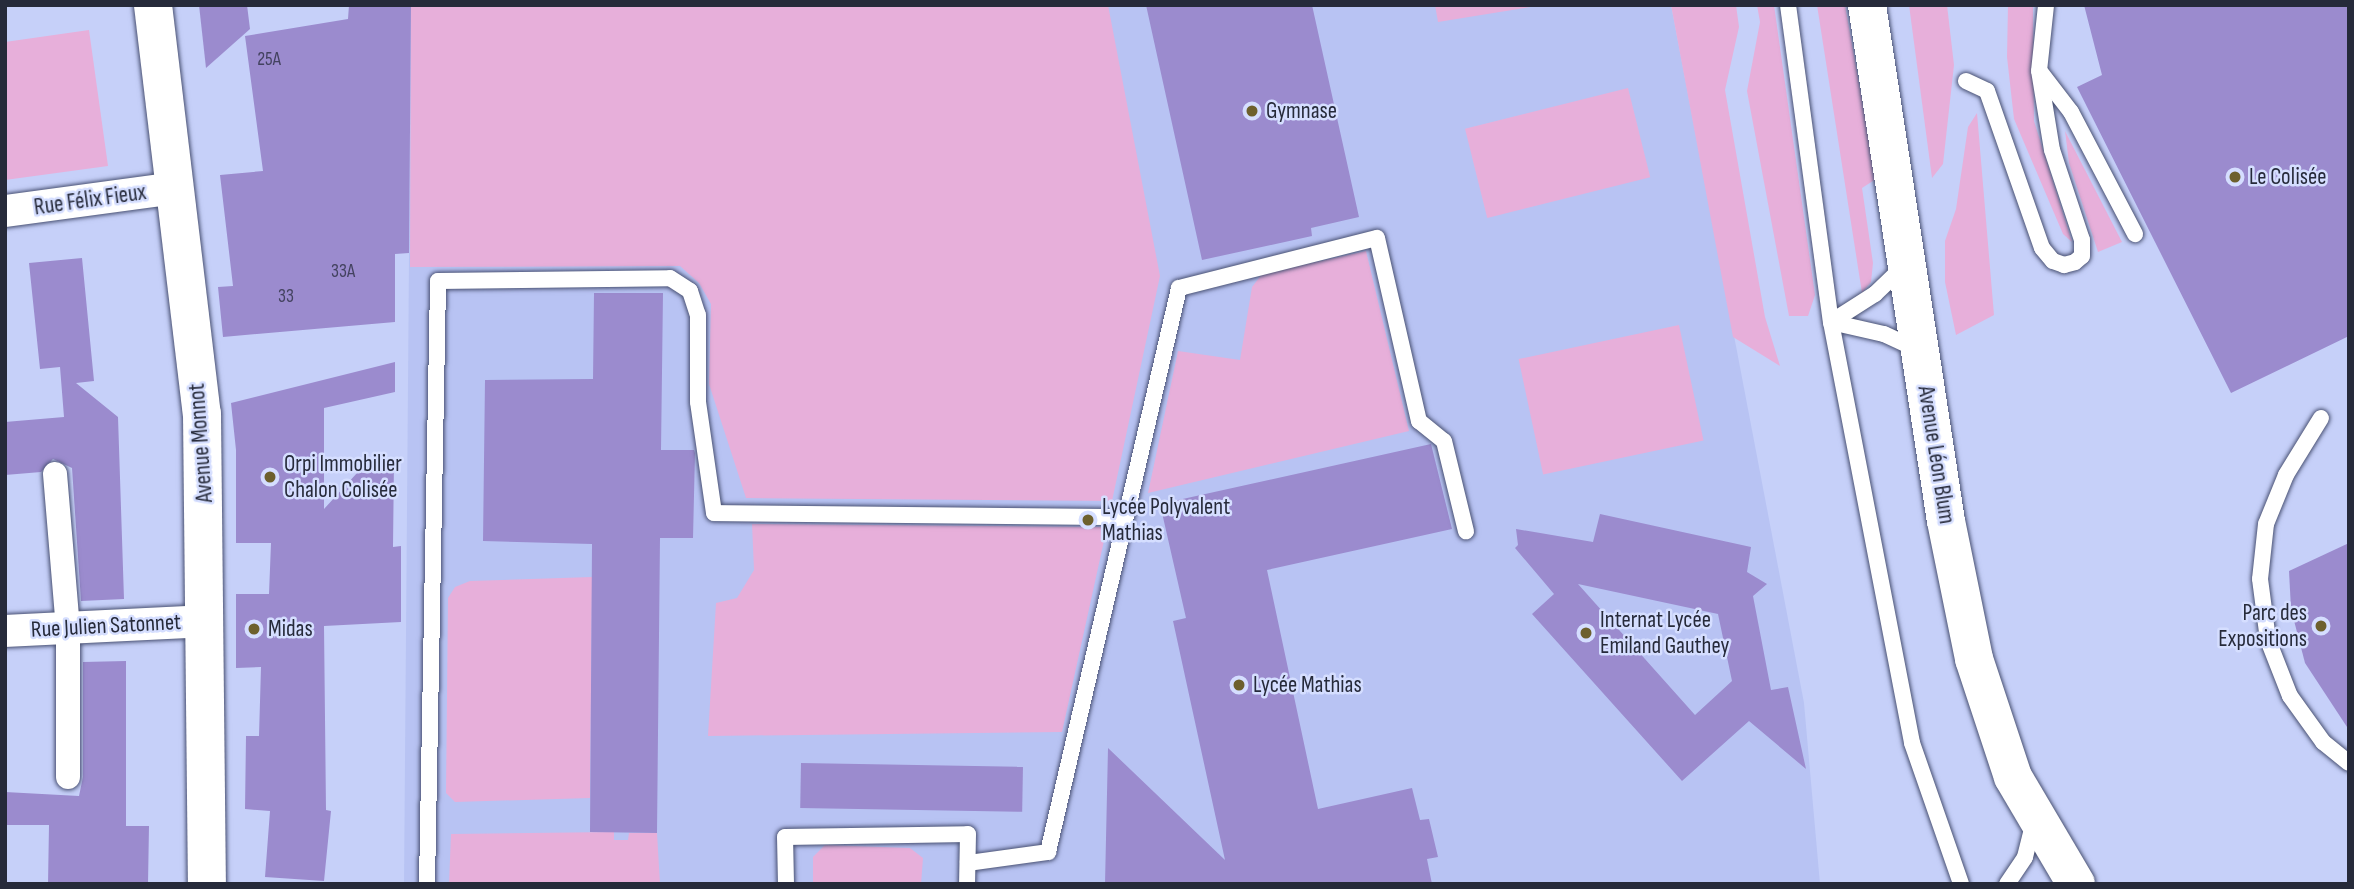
<!DOCTYPE html>
<html>
<head>
<meta charset="utf-8">
<style>
  body { margin:0 }
  #map { position:relative; width:2354px; height:889px; overflow:hidden; background:#c6d0f9; font-family:"Sofia Sans Condensed",sans-serif }
  div>[style] { position:absolute }
  .built>* { inset:0; background:#b8c3f3 }
  .green>* { inset:0; background:#e7afda; transform-origin:0 0 }
  .building>* { inset:0; background:#9b8bce; transform-origin:0 0 }
  .roads { filter:drop-shadow(0 0 2px #495173) drop-shadow(0 0 2px #495173) }
  .service>* { height:16px; margin:-8px; padding:0 8px; transform-origin:8px; border-radius:8px; background:#fff }
  .pedestrian>* { height:24px; margin:-12px; padding:0 12px; transform-origin:12px; border-radius:12px; background:#fff }
  .minor>* { height:32px; margin:-16px; padding:0 16px; transform-origin:16px; border-radius:16px; background:#fff }
  .secondary>* { height:38px; margin:-19px; padding:0 19px; transform-origin:19px; border-radius:19px; background:#fff }
  .dots>* { width:19px; height:19px; translate:-50% -50%; box-sizing:border-box; border:4px solid #d5deff; border-radius:50% }
  span { translate:-50% -50%; white-space:nowrap; text-align:center; line-height:1.15; -webkit-text-stroke:5px #d5deff; paint-order:stroke }
  .number-label { font-size:19px; color:#43425f }
  .number-label span { -webkit-text-stroke-width:0 }
  .poi-label { font-size:23px; color:#262a3a }
  .left { translate:0 -50%; text-align:left }
  .right { translate:-100% -50%; text-align:right }
  .street-label { font-size:23px; color:#262a3a }
  .frame { position:absolute; inset:0; border:7px solid #262a3a; pointer-events:none }
</style>
</head>
<body>
<div id="map">
  <div class="built">
    <div style="clip-path:polygon(411px 5px,1671px 5px,1804px 703px,1820px 884px,404px 884px)"></div>
  </div>
  <div class="green">
    <div style="clip-path:polygon(411px 5px,1108px 5px,1160px 276px,1112px 501px,746px 498px,709px 384px,711px 304px,699px 283px,680px 266px,410px 267px)"></div>
    <div style="clip-path:polygon(1435px 5px,1543px 5px,1438px 22px)"></div>
    <div style="clip-path:polygon(1671px 5px,1736px 5px,1739px 27px,1725px 90px,1765px 317px,1780px 366px,1733px 337px)"></div>
    <div style="clip-path:polygon(1757px 5px,1774px 5px,1815px 295px,1808px 316px,1789px 316px,1747px 91px,1760px 22px)"></div>
    <div style="clip-path:polygon(1817px 5px,1845px 5px,1876px 179px,1862px 188px,1873px 263px,1871px 282px,1862px 293px)"></div>
    <div style="clip-path:polygon(1909px 5px,1947px 5px,1954px 65px,1943px 164px,1932px 178px)"></div>
    <div style="clip-path:polygon(2008px 5px,2033px 5px,2034px 121px,2072px 242px,2063px 234px,2014px 119px,2007px 57px)"></div>
    <div style="clip-path:polygon(89px 30px,108px 166px,5px 180px,5px 42px)"></div>
    <div style="left:1628px;top:88px;width:92px;height:168px;rotate:76deg"></div>
    <div style="clip-path:polygon(1977px 113px,1994px 315px,1956px 335px,1945px 282px,1945px 241px,1956px 209px,1968px 127px)"></div>
    <div style="clip-path:polygon(2065px 131px,2122px 242px,2098px 252px,2069px 163px)"></div>
    <div style="clip-path:polygon(1366px 251px,1409px 431px,1148px 493px,1178px 351px,1240px 360px,1252px 287px,1262px 274px)"></div>
    <div style="left:1679px;top:325px;width:118px;height:164px;rotate:78deg"></div>
    <div style="clip-path:polygon(752px 524px,1107px 527px,1062px 732px,708px 736px,716px 603px,737px 598px,754px 570px)"></div>
    <div style="clip-path:polygon(592px 577px,590px 798px,455px 802px,446px 793px,448px 598px,455px 587px,470px 581px)"></div>
    <div style="clip-path:polygon(614px 832px,614px 840px,628px 840px,629px 833px,657px 833px,660px 884px,449px 884px,451px 834px)"></div>
    <div style="clip-path:polygon(825px 845px,910px 848px,923px 858px,921px 884px,813px 884px,813px 857px)"></div>
  </div>
  <div class="building">
    <div style="clip-path:polygon(199px 5px,247px 5px,250px 29px,206px 68px)"></div>
    <div style="clip-path:polygon(349px 5px,411px 5px,409px 253px,395px 254px,395px 322px,223px 337px,218px 287px,233px 286px,220px 175px,263px 171px,245px 36px,348px 19px)"></div>
    <div style="clip-path:polygon(1146px 5px,1312px 5px,1359px 217px,1311px 228px,1312px 236px,1202px 260px)"></div>
    <div style="clip-path:polygon(2084px 5px,2349px 5px,2349px 336px,2231px 393px,2077px 87px,2102px 75px)"></div>
    <div style="clip-path:polygon(82px 258px,94px 381px,76px 383px,118px 417px,124px 599px,81px 601px,72px 468px,53px 459px,41px 472px,5px 475px,5px 422px,64px 417px,60px 367px,40px 369px,29px 263px)"></div>
    <div style="clip-path:polygon(594px 293px,663px 293px,661px 450px,694px 450px,695px 453px,693px 538px,660px 538px,657px 833px,590px 832px,592px 544px,483px 541px,485px 380px,593px 379px)"></div>
    <div style="clip-path:polygon(395px 362px,395px 392px,324px 408px,324px 509px,368px 461px,394px 460px,393px 547px,401px 546px,401px 622px,324px 626px,326px 810px,331px 811px,324px 881px,265px 877px,270px 811px,245px 809px,246px 736px,259px 736px,261px 667px,236px 668px,236px 594px,269px 594px,271px 543px,236px 543px,236px 450px,231px 403px)"></div>
    <div style="clip-path:polygon(1431px 444px,1452px 529px,1267px 570px,1318px 809px,1412px 788px,1420px 820px,1429px 819px,1438px 857px,1427px 859px,1432px 884px,1105px 884px,1108px 748px,1225px 860px,1173px 621px,1186px 618px,1160px 504px)"></div>
    <div style="clip-path:polygon(evenodd,1600px 514px,1751px 547px,1747px 572px,1767px 584px,1753px 596px,1771px 690px,1788px 687px,1806px 769px,1749px 721px,1682px 781px,1532px 614px,1554px 594px,1515px 548px,1518px 545px,1516px 529px,1593px 542px,1600px 514px,1578px 584px,1718px 614px,1732px 681px,1695px 715px,1578px 584px)"></div>
    <div style="clip-path:polygon(2349px 543px,2349px 730px,2305px 663px,2291px 609px,2289px 571px)"></div>
    <div style="clip-path:polygon(126px 661px,126px 826px,149px 826px,148px 884px,48px 884px,49px 825px,5px 825px,5px 792px,79px 796px,83px 777px,83px 662px)"></div>
    <div style="left:801px;top:763px;width:222px;height:45px;rotate:1deg"></div>
  </div>
  <div class="roads">
    <div class="service">
      <div style="left:1788px;top:5px;width:320px;rotate:82.3deg"></div>
      <div style="left:1831px;top:322px;width:429px;rotate:79.1deg"></div>
      <div style="left:1912px;top:743px;width:149px;rotate:70.8deg"></div>
      <div style="left:2041px;top:73px;width:49px;rotate:52.4deg"></div>
      <div style="left:2071px;top:112px;width:138px;rotate:62.3deg"></div>
      <div style="left:1966px;top:81px;width:23px;rotate:25deg"></div>
      <div style="left:1987px;top:91px;width:166px;rotate:70.7deg"></div>
      <div style="left:2042px;top:248px;width:17px;rotate:50deg"></div>
      <div style="left:2053px;top:261px;width:12px;rotate:20deg"></div>
      <div style="left:2064px;top:265px;width:11px;rotate:-15deg"></div>
      <div style="left:2075px;top:262px;width:9px;rotate:-41deg"></div>
      <div style="left:2082px;top:256px;width:16px;rotate:-90deg"></div>
      <div style="left:2082px;top:240px;width:95px;rotate:-108.4deg"></div>
      <div style="left:2052px;top:150px;width:80px;rotate:-99.3deg"></div>
      <div style="left:2039px;top:71px;width:66px;rotate:-83.9deg"></div>
      <div style="left:1831px;top:322px;width:52px;rotate:-32.5deg"></div>
      <div style="left:1875px;top:294px;width:40px;rotate:-44deg"></div>
      <div style="left:1831px;top:322px;width:54px;rotate:12.8deg"></div>
      <div style="left:1884px;top:334px;width:38px;rotate:25deg"></div>
      <div style="left:2321px;top:418px;width:67px;rotate:121.6deg"></div>
      <div style="left:2286px;top:475px;width:53px;rotate:112.2deg"></div>
      <div style="left:2266px;top:524px;width:55px;rotate:96.2deg"></div>
      <div style="left:2260px;top:579px;width:62px;rotate:82.5deg"></div>
      <div style="left:2268px;top:640px;width:60px;rotate:68.6deg"></div>
      <div style="left:2290px;top:696px;width:57px;rotate:54.3deg"></div>
      <div style="left:2323px;top:742px;width:33px;rotate:39deg"></div>
      <div style="left:968px;top:863px;width:81px;rotate:-7.8deg"></div>
      <div style="left:1048px;top:852px;width:579px;rotate:-76.92deg"></div>
      <div style="left:1179px;top:288px;width:204px;rotate:-14.2deg"></div>
      <div style="left:1377px;top:238px;width:188px;rotate:77.1deg"></div>
      <div style="left:1419px;top:421px;width:32px;rotate:39deg"></div>
      <div style="left:1444px;top:441px;width:93px;rotate:76.3deg"></div>
      <div style="left:427px;top:884px;width:603px;rotate:-88.95deg"></div>
      <div style="left:438px;top:281px;width:232px;rotate:-0.7deg"></div>
      <div style="left:670px;top:278px;width:24px;rotate:33deg"></div>
      <div style="left:690px;top:291px;width:25px;rotate:72deg"></div>
      <div style="left:698px;top:315px;width:87px;rotate:90deg"></div>
      <div style="left:698px;top:402px;width:112px;rotate:81.8deg"></div>
      <div style="left:714px;top:513px;width:409px;rotate:0.6deg"></div>
      <div style="left:786px;top:884px;width:47px;rotate:-91.2deg"></div>
      <div style="left:785px;top:837px;width:183px;rotate:-0.9deg"></div>
      <div style="left:968px;top:834px;width:50px;rotate:91.1deg"></div>
      <div style="left:2007px;top:884px;width:32px;rotate:-56deg"></div>
      <div style="left:2025px;top:857px;width:36px;rotate:-76deg"></div>
    </div>
    <div class="pedestrian">
      <div style="left:55px;top:474px;width:155px;rotate:85.2deg"></div>
      <div style="left:68px;top:628px;width:149px;rotate:90deg"></div>
    </div>
    <div class="minor">
      <div style="left:5px;top:211px;width:172px;rotate:-7.7deg"></div>
      <div style="left:5px;top:631px;width:202px;rotate:-2.8deg"></div>
    </div>
    <div class="secondary">
      <div style="left:153px;top:5px;width:412px;rotate:83.2deg"></div>
      <div style="left:202px;top:414px;width:470px;rotate:89.4deg"></div>
      <div style="left:1867px;top:5px;width:522px;rotate:81.3deg"></div>
      <div style="left:1946px;top:521px;width:141px;rotate:78.5deg"></div>
      <div style="left:1974px;top:659px;width:124px;rotate:71.7deg"></div>
      <div style="left:2013px;top:777px;width:124px;rotate:59.5deg"></div>
    </div>
  </div>
  <div class="dots">
    <div style="left:1252px;top:111px;background:#6d602d"></div>
    <div style="left:2235px;top:177px;background:#6d602d"></div>
    <div style="left:270px;top:477px;background:#6d602d"></div>
    <div style="left:1088px;top:520px;background:#6d602d"></div>
    <div style="left:2321px;top:626px;background:#6d602d"></div>
    <div style="left:254px;top:629px;background:#6d602d"></div>
    <div style="left:1586px;top:633px;background:#6d602d"></div>
    <div style="left:1239px;top:685px;background:#6d602d"></div>
  </div>
  <div class="number-label">
    <span style="left:269px;top:60px">25A</span>
    <span style="left:343px;top:272px">33A</span>
    <span style="left:286px;top:297px">33</span>
  </div>
  <div class="poi-label">
    <span class="left" style="left:1266px;top:111px">Gymnase</span>
    <span class="left" style="left:2249px;top:177px">Le Colisée</span>
    <span class="left" style="left:284px;top:477px">Orpi Immobilier<br>Chalon Colisée</span>
    <span class="left" style="left:1102px;top:520px">Lycée Polyvalent<br>Mathias</span>
    <span class="right" style="left:2307px;top:626px">Parc des<br>Expositions</span>
    <span class="left" style="left:1600px;top:633px">Internat Lycée<br>Emiland Gauthey</span>
    <span class="left" style="left:268px;top:629px">Midas</span>
    <span class="left" style="left:1253px;top:685px">Lycée Mathias</span>
  </div>
  <div class="street-label">
    <span style="left:90px;top:200px;rotate:-8deg">Rue Félix Fieux</span>
    <span style="left:201px;top:443px;rotate:-94deg">Avenue Monnot</span>
    <span style="left:1936px;top:455px;rotate:81deg">Avenue Léon Blum</span>
    <span style="left:106px;top:626px;rotate:-3deg">Rue Julien Satonnet</span>
  </div>
  <div class="frame"></div>
</div>
</body>
</html>
